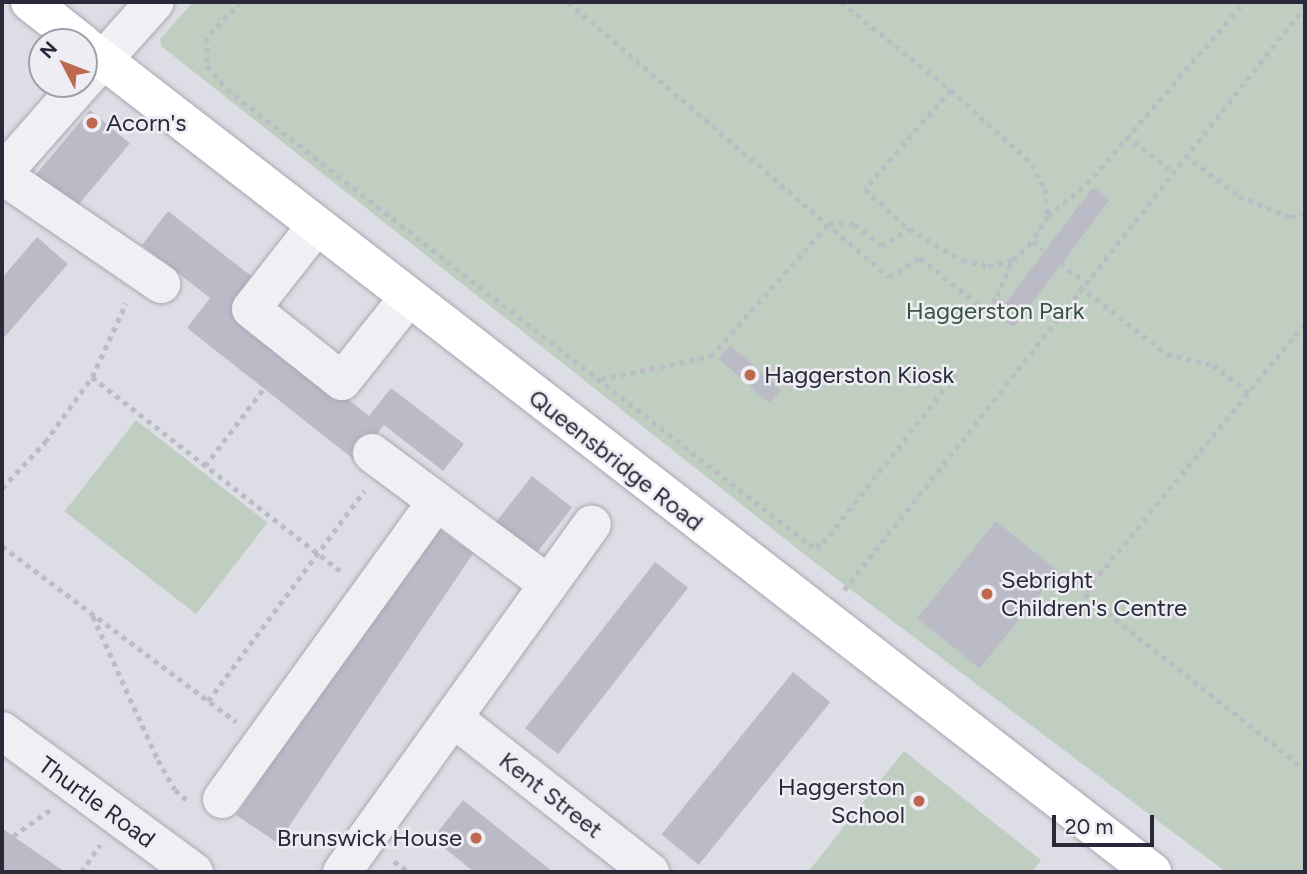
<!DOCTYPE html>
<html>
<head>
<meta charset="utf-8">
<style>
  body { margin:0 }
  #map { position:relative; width:1307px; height:874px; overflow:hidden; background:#dddee5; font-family:Figtree,sans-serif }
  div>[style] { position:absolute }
  .green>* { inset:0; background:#c0cec1; transform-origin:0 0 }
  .building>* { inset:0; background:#bbbbc8; transform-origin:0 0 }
  .path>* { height:4.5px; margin-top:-2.25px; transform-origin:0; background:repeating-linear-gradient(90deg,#bcbcc4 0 5px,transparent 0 10px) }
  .roads { filter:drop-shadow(0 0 2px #a7a8b2) drop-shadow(0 0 2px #a7a8b2) }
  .minor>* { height:38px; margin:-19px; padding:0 19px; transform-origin:19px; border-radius:19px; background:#f0f0f4 }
  .major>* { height:38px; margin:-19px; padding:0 19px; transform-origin:19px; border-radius:19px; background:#fff }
  .dots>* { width:19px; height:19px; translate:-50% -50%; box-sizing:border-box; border:4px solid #ededf3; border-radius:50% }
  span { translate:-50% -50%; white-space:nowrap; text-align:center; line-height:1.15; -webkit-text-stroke:5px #ededf3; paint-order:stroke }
  .poi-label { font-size:24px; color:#29293a }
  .left { translate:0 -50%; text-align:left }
  .right { translate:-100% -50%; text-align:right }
  .park-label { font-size:24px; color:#37553d }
  .street-label { font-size:24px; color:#29293a }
  .frame { position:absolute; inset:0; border:4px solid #29293a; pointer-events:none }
  .north { position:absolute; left:28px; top:28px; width:70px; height:70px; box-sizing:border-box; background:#ededf3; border:2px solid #9f9fa9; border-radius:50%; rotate:312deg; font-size:19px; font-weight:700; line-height:28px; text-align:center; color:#29293a }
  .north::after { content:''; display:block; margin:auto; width:24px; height:32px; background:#be684f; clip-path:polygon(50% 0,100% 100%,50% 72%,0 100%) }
  .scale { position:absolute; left:1052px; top:815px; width:102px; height:32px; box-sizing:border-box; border:4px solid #29293a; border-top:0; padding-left:9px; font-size:21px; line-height:24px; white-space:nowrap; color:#29293a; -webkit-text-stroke:5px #ededf3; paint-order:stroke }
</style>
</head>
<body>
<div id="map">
  <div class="green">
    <div style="clip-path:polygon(193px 2px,1305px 2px,1305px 872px,1226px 872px,818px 565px,161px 46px,160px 39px)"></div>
    <div style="left:136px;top:420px;width:167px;height:116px;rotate:38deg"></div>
    <div style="clip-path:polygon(904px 751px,1041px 860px,1032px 872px,808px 872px)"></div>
  </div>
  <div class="building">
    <div style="left:90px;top:110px;width:52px;height:94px;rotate:40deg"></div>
    <div style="left:1093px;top:187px;width:21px;height:160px;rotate:37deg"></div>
    <div style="clip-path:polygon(168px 211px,260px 283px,237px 312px,369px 416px,391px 388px,464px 444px,443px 471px,384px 425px,356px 461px,187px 328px,210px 298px,142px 245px)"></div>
    <div style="clip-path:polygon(37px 237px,68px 264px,2px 340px,2px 278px)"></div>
    <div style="left:730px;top:345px;width:68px;height:18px;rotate:41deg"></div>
    <div style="left:532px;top:476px;width:51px;height:63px;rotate:38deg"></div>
    <div style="left:996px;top:521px;width:80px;height:125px;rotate:39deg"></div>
    <div style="left:432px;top:525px;width:50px;height:350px;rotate:34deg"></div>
    <div style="left:655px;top:562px;width:42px;height:211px;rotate:38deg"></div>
    <div style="left:793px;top:672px;width:48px;height:209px;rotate:39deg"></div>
    <div style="clip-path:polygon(463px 800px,553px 872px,474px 872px,443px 847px,446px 842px,436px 834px)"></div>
    <div style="clip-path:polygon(2px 828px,13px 836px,65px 872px,2px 872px)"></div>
  </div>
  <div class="path">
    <div style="left:241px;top:2px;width:50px;rotate:133.4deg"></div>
    <div style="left:207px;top:38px;width:28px;rotate:90deg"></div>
    <div style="left:207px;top:66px;width:30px;rotate:49deg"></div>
    <div style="left:227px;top:89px;width:739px;rotate:38.02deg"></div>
    <div style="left:809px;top:544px;width:8px;rotate:23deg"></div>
    <div style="left:816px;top:547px;width:8px;rotate:-30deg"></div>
    <div style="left:823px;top:543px;width:220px;rotate:-51.8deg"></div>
    <div style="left:568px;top:2px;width:423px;rotate:40.6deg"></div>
    <div style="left:889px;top:277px;width:36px;rotate:-32deg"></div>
    <div style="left:920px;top:258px;width:84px;rotate:38.2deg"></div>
    <div style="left:841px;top:2px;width:141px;rotate:38.7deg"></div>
    <div style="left:951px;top:90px;width:110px;rotate:42.4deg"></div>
    <div style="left:1032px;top:164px;width:28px;rotate:63deg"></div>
    <div style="left:1045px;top:189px;width:27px;rotate:84deg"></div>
    <div style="left:1048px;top:216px;width:29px;rotate:121deg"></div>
    <div style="left:1033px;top:241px;width:13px;rotate:42deg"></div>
    <div style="left:951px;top:90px;width:131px;rotate:131deg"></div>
    <div style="left:865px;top:189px;width:59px;rotate:42.3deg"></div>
    <div style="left:909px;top:229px;width:61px;rotate:30.3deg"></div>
    <div style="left:962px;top:260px;width:27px;rotate:13deg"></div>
    <div style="left:988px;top:266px;width:26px;rotate:-13deg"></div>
    <div style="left:1013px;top:260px;width:28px;rotate:-44deg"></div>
    <div style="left:1126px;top:136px;width:58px;rotate:37.3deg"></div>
    <div style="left:1185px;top:155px;width:68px;rotate:37.2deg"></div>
    <div style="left:1239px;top:196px;width:55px;rotate:22.4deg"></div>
    <div style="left:1290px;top:217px;width:16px;rotate:-15deg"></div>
    <div style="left:1048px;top:216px;width:50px;rotate:-39.4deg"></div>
    <div style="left:1087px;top:184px;width:240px;rotate:-49.2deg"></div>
    <div style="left:1060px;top:263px;width:30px;rotate:37deg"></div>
    <div style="left:1080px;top:286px;width:110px;rotate:38deg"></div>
    <div style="left:1167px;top:354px;width:47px;rotate:13.4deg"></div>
    <div style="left:1213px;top:365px;width:46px;rotate:37.9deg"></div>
    <div style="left:980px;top:318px;width:28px;rotate:-52deg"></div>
    <div style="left:997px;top:296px;width:38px;rotate:-67deg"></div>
    <div style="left:1305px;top:324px;width:349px;rotate:129.3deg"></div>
    <div style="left:1084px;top:594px;width:282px;rotate:38.4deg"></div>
    <div style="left:92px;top:377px;width:317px;rotate:38deg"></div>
    <div style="left:601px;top:379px;width:112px;rotate:-11.8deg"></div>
    <div style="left:711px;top:356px;width:178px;rotate:-48.4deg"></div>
    <div style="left:829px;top:223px;width:26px;rotate:2deg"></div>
    <div style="left:855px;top:224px;width:34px;rotate:40deg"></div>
    <div style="left:881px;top:246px;width:33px;rotate:-31deg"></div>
    <div style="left:205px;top:466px;width:98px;rotate:-52.9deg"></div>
    <div style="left:2px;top:488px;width:63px;rotate:-46.9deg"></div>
    <div style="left:45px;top:442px;width:80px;rotate:-54.1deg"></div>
    <div style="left:92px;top:377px;width:81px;rotate:-65.3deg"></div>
    <div style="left:2px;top:546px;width:293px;rotate:36.9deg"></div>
    <div style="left:844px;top:590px;width:744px;rotate:-51.71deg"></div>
    <div style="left:93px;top:616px;width:158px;rotate:65.7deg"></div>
    <div style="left:158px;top:760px;width:34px;rotate:60deg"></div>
    <div style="left:175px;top:790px;width:16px;rotate:40deg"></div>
    <div style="left:208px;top:701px;width:262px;rotate:-53.4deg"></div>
    <div style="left:13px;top:836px;width:45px;rotate:-35.1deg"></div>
    <div style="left:394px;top:861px;width:19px;rotate:36deg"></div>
    <div style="left:81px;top:872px;width:33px;rotate:-55deg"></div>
  </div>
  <div class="roads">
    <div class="minor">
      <div style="left:84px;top:81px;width:106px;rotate:-48.1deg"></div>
      <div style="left:2px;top:174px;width:120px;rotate:-48.7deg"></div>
      <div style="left:2px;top:175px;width:193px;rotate:34.4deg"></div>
      <div style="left:316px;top:226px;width:105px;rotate:128.1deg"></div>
      <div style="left:251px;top:309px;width:116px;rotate:38.4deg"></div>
      <div style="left:342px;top:381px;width:106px;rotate:-51.5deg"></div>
      <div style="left:372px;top:453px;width:219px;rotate:36.7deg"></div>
      <div style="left:453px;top:718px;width:250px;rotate:38deg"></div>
      <div style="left:2px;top:731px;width:238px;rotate:36.3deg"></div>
      <div style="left:222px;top:799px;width:367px;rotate:-54.2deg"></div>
      <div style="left:342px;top:872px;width:428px;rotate:-54.3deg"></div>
    </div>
    <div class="major">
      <div style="left:30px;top:2px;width:65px;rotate:38.1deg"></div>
      <div style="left:84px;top:45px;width:1351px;rotate:37.75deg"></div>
    </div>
  </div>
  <div class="dots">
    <div style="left:92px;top:123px;background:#be684f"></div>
    <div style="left:750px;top:375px;background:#be684f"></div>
    <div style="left:987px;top:594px;background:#be684f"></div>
    <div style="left:919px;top:801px;background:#be684f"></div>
    <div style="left:476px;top:838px;background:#be684f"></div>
  </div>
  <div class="poi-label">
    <span class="left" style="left:106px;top:123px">Acorn's</span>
    <span class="left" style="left:764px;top:375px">Haggerston Kiosk</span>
    <span class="left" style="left:1001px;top:594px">Sebright<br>Children's Centre</span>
    <span class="right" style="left:905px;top:801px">Haggerston<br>School</span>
    <span class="right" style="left:462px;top:838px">Brunswick House</span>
  </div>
  <div class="park-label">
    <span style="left:995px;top:311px">Haggerston Park</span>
  </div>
  <div class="street-label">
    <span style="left:616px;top:460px;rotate:38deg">Queensbridge Road</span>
    <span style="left:551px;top:795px;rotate:38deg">Kent Street</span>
    <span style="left:97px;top:802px;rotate:36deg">Thurtle Road</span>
  </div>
  <div class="frame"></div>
  <div class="north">N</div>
  <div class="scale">20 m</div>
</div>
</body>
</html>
